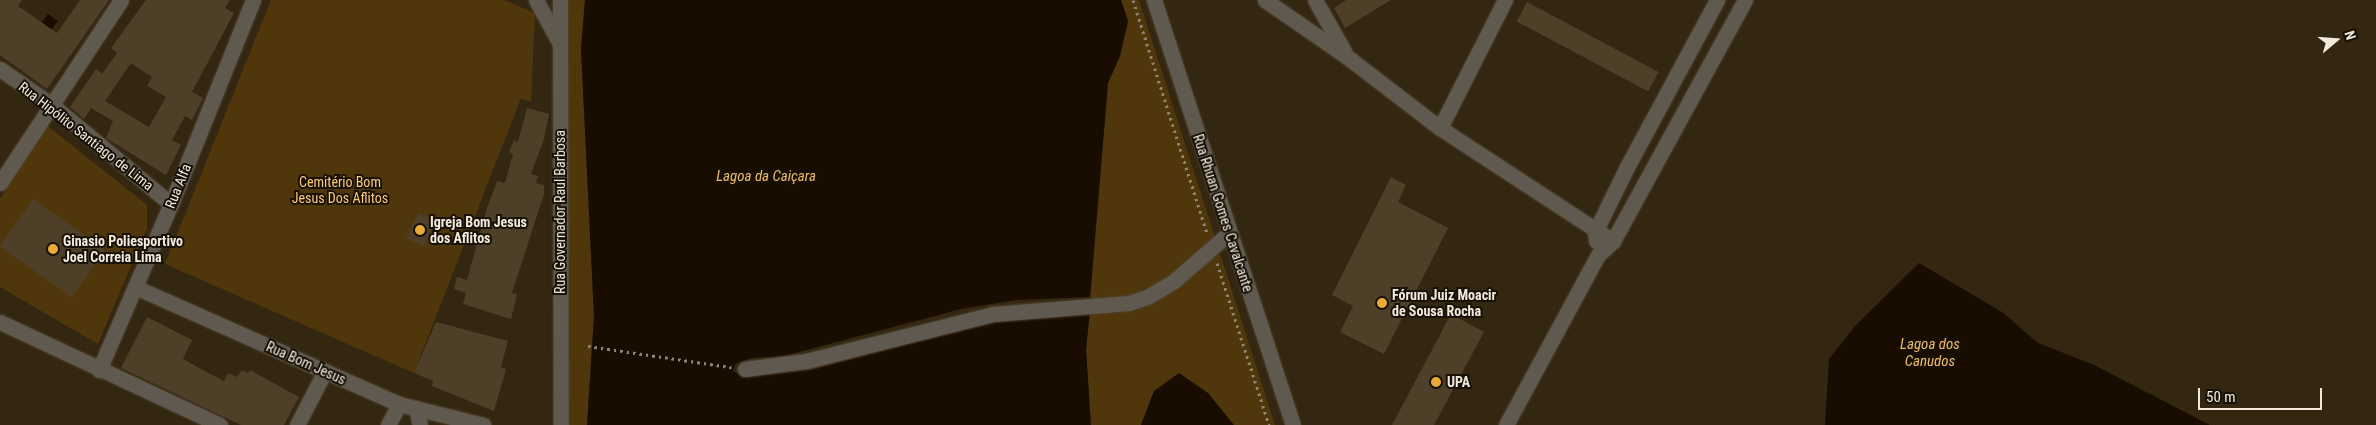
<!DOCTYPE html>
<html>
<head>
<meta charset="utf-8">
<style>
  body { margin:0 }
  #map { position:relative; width:2376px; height:425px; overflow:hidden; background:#342711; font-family:"Roboto Condensed",sans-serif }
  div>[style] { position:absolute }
  .green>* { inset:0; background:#50370b }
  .water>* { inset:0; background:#180d00; transform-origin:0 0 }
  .building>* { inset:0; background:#4e3f29; transform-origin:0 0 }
  .path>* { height:3px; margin-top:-1.5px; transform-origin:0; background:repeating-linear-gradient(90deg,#8f8472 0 2.5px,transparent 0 6.5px) }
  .roads { filter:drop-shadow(0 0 1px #4f422e) drop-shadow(0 0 1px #4f422e) }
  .minor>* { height:15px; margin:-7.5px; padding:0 7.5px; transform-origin:7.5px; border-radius:7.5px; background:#60594f }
  .dots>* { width:14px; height:14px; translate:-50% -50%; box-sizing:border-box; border:2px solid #171108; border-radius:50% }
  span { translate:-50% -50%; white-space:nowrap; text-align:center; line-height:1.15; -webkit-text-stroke:4px #171108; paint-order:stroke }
  .street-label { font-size:14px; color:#f3eadd }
  .park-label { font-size:14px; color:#ffca77 }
  .poi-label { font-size:14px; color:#f3eadd; font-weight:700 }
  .left { translate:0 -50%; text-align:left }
  .water-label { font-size:15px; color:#f1bc6a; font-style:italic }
  .north { position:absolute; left:2311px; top:15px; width:50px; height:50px; -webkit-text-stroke:4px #171108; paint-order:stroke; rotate:72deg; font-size:14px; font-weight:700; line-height:20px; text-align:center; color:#f3eadd }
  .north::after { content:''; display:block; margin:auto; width:18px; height:22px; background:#f3eadd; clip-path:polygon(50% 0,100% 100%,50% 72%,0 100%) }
  .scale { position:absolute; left:2198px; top:388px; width:124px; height:22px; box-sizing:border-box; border:2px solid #f3eadd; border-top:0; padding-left:6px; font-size:15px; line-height:18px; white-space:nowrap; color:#f3eadd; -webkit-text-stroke:4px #171108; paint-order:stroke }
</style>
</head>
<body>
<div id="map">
  <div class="green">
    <div style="clip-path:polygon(271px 0,504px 0,535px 13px,531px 102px,521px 98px,414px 373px,165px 264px)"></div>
    <div style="clip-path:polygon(566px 0,585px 0,581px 49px,594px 316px,587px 425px,568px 425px)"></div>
    <div style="clip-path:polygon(1121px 0,1139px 0,1275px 425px,1234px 425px,1208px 393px,1154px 391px,1141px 425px,1091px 425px,1086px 350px,1108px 83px,1120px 56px,1128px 21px)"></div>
    <div style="clip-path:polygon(45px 124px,147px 205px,147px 228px,98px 344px,0 287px,0 199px)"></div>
  </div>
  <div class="water">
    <div style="clip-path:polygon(585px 0,1121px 0,1128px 21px,1120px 56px,1108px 83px,1090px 297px,1016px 300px,961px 309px,784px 356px,752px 358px,735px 364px,733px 371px,745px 377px,811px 370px,993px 321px,1090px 312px,1086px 350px,1091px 425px,587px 425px,594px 316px,581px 49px)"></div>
    <div style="left:48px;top:14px;width:12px;height:29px;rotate:35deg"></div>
    <div style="clip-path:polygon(1919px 263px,2002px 312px,2038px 343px,2092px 364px,2210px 425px,1825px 425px,1829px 359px,1855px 326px)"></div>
    <div style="clip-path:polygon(1179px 373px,1208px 393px,1234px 425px,1141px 425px,1154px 391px)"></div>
  </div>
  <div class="building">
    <div style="clip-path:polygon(0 0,22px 0,18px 6px,57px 33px,80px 0,109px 0,47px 89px,0 55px)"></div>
    <div style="clip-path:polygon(evenodd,146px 0,230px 0,225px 8px,234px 13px,192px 92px,203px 98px,192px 120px,185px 116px,172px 140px,181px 145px,166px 175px,106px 138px,113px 121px,91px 108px,84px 119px,70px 107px,96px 69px,102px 74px,117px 53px,111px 48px,146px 0,131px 63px,152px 77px,147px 86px,166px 97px,149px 127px,105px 101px,131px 63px)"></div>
    <div style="clip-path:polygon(1346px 0,1391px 0,1345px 28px,1334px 8px)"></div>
    <div style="left:1527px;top:2px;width:149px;height:22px;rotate:28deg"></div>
    <div style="clip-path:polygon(527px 108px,549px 114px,544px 139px,531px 174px,538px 176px,536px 183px,544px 185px,544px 194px,512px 293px,517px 294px,511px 319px,463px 304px,466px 293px,454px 289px,457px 277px,467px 280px,487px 208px,497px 181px,505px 183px,513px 154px,509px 152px,514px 140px,518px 142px)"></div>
    <div style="clip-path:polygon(1391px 177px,1406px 185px,1398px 202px,1448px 228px,1384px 354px,1340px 332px,1353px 306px,1332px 295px)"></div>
    <div style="left:33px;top:199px;width:88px;height:58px;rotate:35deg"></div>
    <div style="left:418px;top:213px;width:19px;height:28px;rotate:25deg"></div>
    <div style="clip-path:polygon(1451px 314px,1484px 332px,1434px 425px,1392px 425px)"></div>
    <div style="clip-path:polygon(147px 317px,192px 340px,183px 359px,201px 369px,224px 381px,228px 373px,237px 377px,242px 370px,248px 373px,250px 370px,299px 397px,284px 425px,241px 425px,121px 368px)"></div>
    <div style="clip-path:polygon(436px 322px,508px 341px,501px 367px,506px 369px,494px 411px,432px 386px,433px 381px,414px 373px)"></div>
  </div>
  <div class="path">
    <div style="left:1133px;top:0;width:244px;rotate:72.4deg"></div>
    <div style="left:1217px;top:263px;width:170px;rotate:72.2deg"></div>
    <div style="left:588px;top:346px;width:145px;rotate:8.4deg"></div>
  </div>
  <div class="roads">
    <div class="minor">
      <div style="left:536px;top:0;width:48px;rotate:61.3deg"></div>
      <div style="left:560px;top:0;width:425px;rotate:89.9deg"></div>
      <div style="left:1154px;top:0;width:447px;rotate:71.9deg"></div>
      <div style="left:1265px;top:0;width:98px;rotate:34.7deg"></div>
      <div style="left:1346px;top:56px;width:118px;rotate:37.5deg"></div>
      <div style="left:1440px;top:128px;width:207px;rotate:33.2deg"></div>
      <div style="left:1315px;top:0;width:59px;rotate:60.4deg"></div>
      <div style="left:0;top:69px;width:63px;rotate:34.7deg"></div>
      <div style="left:52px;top:105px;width:155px;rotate:39.8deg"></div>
      <div style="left:1440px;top:128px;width:144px;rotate:-63.1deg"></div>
      <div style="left:0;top:183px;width:219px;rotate:-56.5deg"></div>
      <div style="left:1596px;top:241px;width:9px;rotate:-96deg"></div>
      <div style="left:1595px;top:232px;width:72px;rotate:-63.8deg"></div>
      <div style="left:1627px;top:167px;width:190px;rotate:-61.7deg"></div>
      <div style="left:135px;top:287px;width:289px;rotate:23.9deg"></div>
      <div style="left:399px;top:404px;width:87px;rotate:14deg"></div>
      <div style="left:0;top:322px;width:243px;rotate:25.1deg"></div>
      <div style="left:745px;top:369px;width:62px;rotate:-7.5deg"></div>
      <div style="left:806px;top:361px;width:193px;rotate:-14.1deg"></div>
      <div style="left:993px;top:314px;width:136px;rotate:-4.6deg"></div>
      <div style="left:1129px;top:303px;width:21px;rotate:-19deg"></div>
      <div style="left:1149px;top:296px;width:29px;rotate:-31deg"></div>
      <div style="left:1174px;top:281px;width:73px;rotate:-41.1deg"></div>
      <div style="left:99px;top:370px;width:181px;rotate:-66.6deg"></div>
      <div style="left:171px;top:204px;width:220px;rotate:-68.1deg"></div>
      <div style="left:416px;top:408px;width:17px;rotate:77deg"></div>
      <div style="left:297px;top:425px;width:61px;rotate:-62.6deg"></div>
      <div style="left:388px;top:425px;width:24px;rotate:-62deg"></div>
      <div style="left:1506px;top:425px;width:193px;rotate:-61.6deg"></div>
      <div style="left:1598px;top:255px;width:21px;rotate:-43deg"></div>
      <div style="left:1613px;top:241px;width:275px;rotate:-61.3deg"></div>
    </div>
  </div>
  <div class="dots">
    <div style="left:420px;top:230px;background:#eaaa39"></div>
    <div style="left:53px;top:249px;background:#eaaa39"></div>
    <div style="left:1382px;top:303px;background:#eaaa39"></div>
    <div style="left:1436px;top:382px;background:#eaaa39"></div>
  </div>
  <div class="street-label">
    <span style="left:86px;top:136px;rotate:38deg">Rua Hipólito Santiago de Lima</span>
    <span style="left:178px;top:186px;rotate:-68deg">Rua Alfa</span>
    <span style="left:560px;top:212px;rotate:-90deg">Rua Governador Raul Barbosa</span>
    <span style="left:1223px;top:213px;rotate:72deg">Rua Rhuan Gomes Cavalcante</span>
    <span style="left:306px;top:363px;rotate:24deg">Rua Bom Jesus</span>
  </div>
  <div class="park-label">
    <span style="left:340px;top:190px">Cemitério Bom<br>Jesus Dos Aflitos</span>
  </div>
  <div class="poi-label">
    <span class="left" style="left:430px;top:230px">Igreja Bom Jesus<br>dos Aflitos</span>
    <span class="left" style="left:63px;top:249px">Ginasio Poliesportivo<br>Joel Correia Lima</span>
    <span class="left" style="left:1392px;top:303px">Fórum Juiz Moacir<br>de Sousa Rocha</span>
    <span class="left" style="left:1447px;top:382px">UPA</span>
  </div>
  <div class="water-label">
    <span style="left:766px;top:177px">Lagoa da Caiçara</span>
    <span style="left:1930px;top:353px">Lagoa dos<br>Canudos</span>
  </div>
  <div class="north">N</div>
  <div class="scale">50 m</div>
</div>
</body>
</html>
